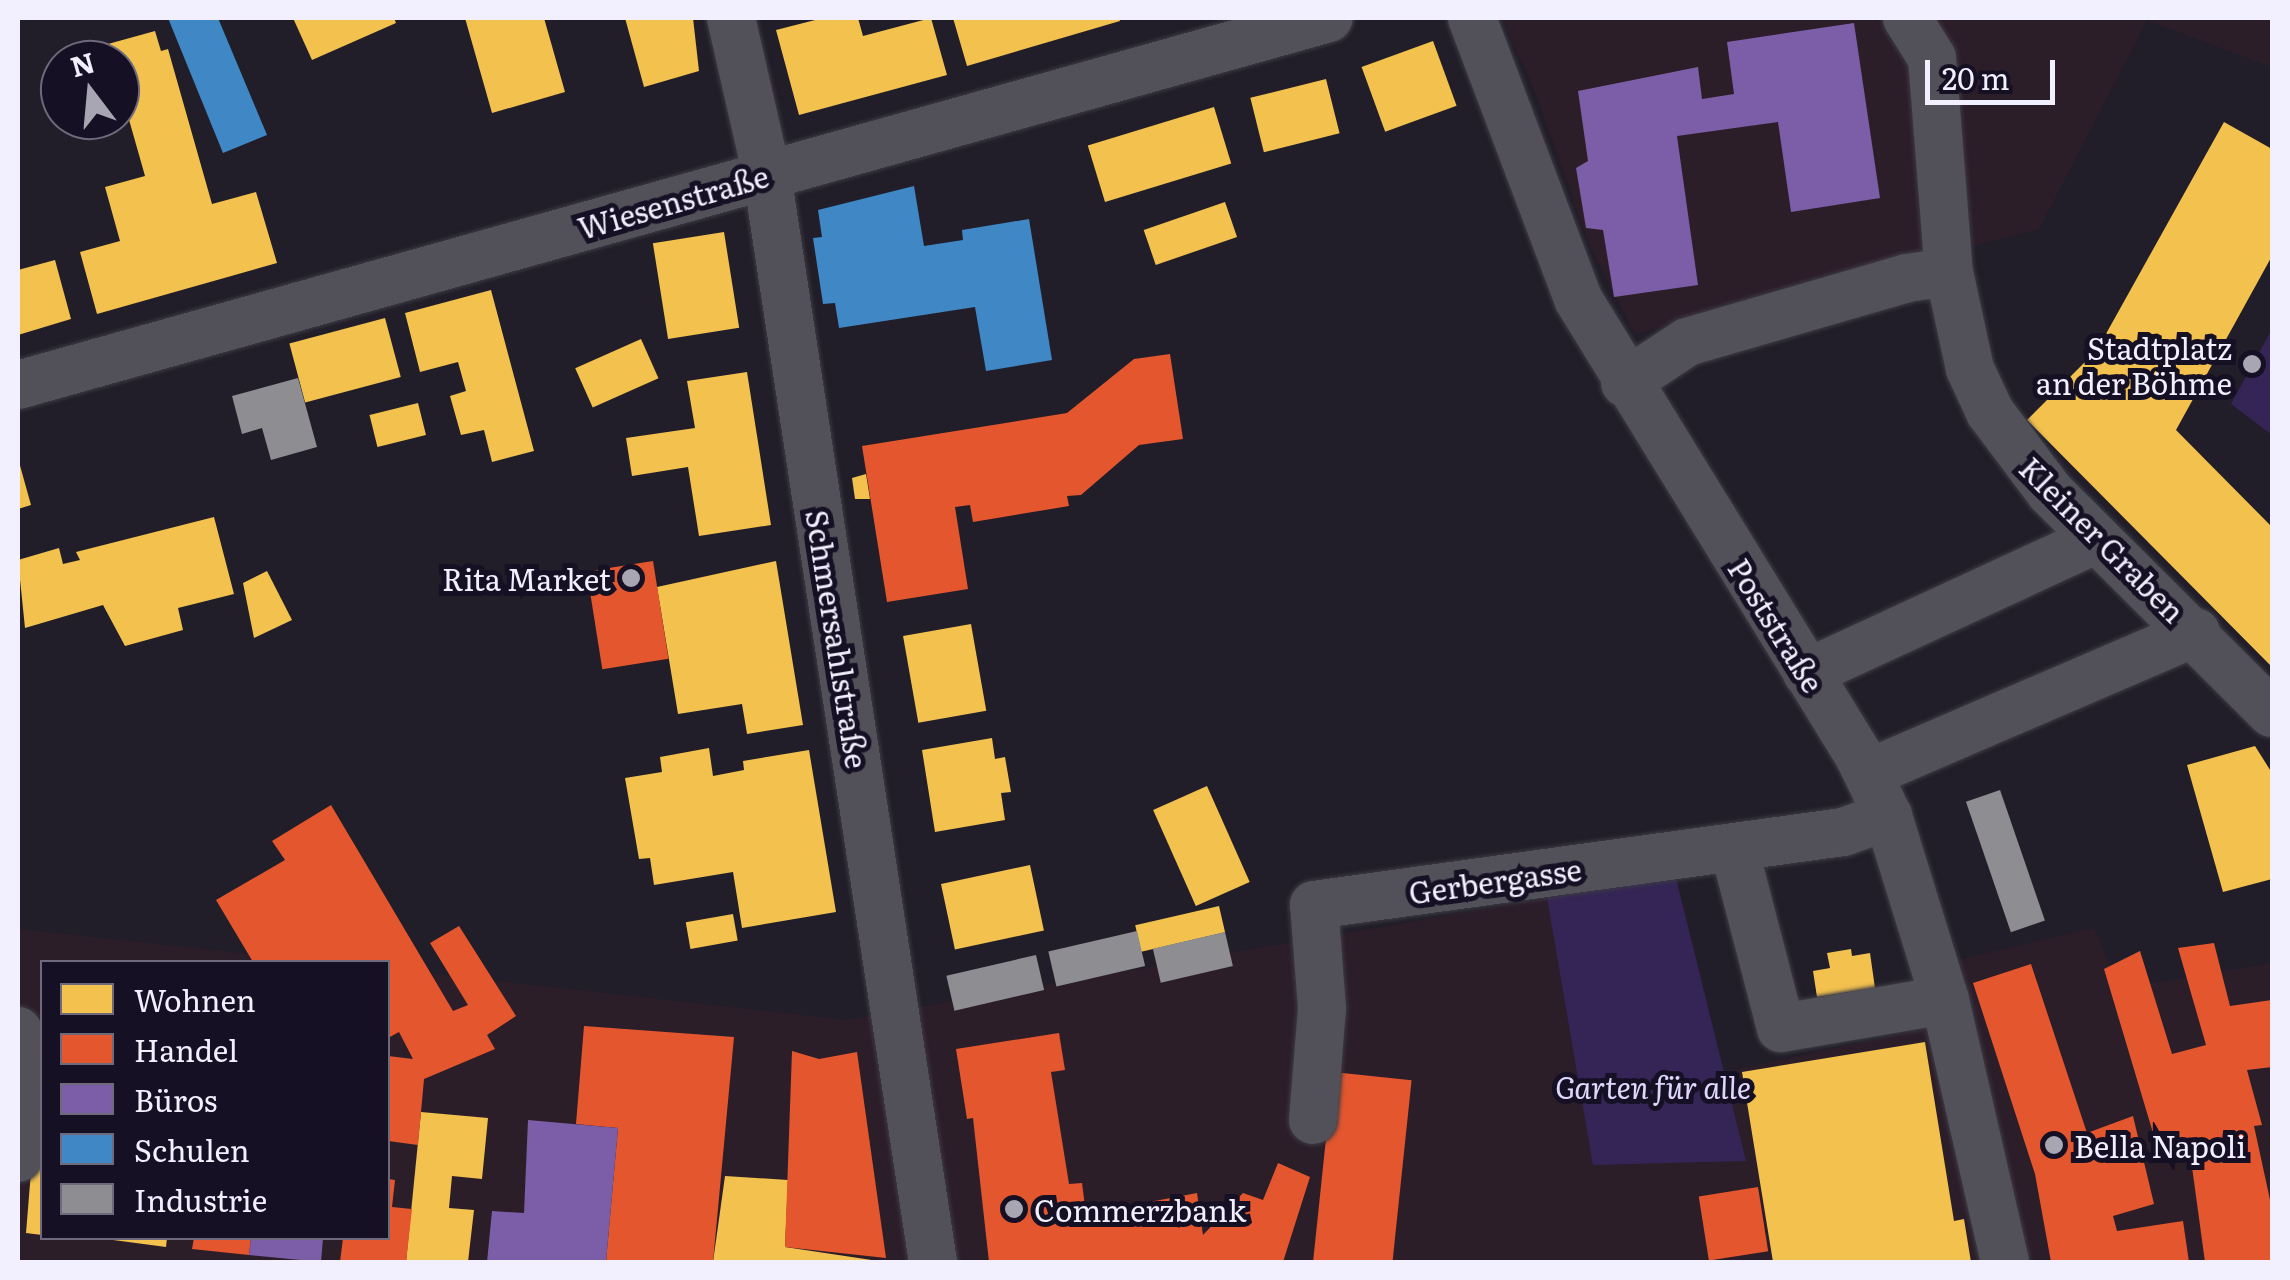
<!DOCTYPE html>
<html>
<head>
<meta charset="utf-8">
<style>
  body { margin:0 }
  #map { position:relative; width:2290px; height:1280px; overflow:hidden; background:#211e29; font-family:Literata,serif }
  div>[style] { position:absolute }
  .commercial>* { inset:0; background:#2c1e29 }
  .green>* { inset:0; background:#352556 }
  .homes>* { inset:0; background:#f2c14e; transform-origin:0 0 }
  .shops>* { inset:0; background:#e4572e; transform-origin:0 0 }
  .offices>* { inset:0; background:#7b5ea7 }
  .schools>* { inset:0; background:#3f88c5 }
  .industry>* { inset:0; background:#8d8d92; transform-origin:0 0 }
  .roads { filter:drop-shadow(0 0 2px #3d3b44) drop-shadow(0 0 2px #3d3b44) }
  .minor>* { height:48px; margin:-24px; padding:0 24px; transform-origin:24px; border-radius:24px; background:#525059 }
  .dots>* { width:28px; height:28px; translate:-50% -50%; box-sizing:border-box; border:5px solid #161024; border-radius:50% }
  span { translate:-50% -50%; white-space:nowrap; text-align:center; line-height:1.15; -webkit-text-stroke:10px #161024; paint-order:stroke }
  .street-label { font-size:30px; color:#f2effe }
  .poi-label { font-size:30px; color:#f2effe }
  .right { translate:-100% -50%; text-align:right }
  .left { translate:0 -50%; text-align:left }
  .park-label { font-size:30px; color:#e0d7fc; font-style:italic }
  .frame { position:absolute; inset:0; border:20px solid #f2effe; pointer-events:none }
  .legend { position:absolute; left:40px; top:960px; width:350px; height:280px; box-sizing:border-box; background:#161024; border:2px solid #6e697b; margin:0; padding:12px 18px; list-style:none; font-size:30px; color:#f2effe }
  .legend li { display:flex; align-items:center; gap:20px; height:50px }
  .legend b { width:50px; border:2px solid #6e697b }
  .north { position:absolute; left:40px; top:40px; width:100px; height:100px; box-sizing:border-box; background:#161024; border:2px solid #6e697b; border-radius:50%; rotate:344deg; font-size:28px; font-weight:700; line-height:40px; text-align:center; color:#f2effe }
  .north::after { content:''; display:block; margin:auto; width:35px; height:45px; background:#a9a6b3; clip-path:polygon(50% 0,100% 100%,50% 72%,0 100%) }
  .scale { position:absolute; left:1925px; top:60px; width:130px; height:45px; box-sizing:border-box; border:5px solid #f2effe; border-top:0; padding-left:12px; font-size:30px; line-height:35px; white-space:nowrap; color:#f2effe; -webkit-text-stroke:8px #161024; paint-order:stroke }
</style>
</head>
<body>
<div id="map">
  <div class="commercial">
    <div style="clip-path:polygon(1500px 18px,2272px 18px,2272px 67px,2147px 20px,2039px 229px,1635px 334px,1589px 244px,1533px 86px)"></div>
    <div style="clip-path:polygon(1547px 898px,1594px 1165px,1746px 1161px,1725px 1072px,1933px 1027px,1915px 970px,2094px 928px,2120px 989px,2272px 963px,2272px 1262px,18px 1262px,18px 929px,324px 962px,42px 962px,42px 1238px,388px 1238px,388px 969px,846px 1020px)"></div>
  </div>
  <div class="green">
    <div style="clip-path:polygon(2272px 329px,2272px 435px,2231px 404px)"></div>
    <div style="clip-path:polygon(1676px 878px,1746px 1161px,1593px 1165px,1547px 898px)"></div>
  </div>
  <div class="homes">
    <div style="clip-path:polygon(293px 18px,394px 18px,396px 23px,312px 60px)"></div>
    <div style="clip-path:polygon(465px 18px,544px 18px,565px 92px,492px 113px)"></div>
    <div style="clip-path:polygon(625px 18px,693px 18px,699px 71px,644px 87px)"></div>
    <div style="clip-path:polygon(823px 18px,858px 18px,863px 36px,931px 18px,947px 75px,799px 115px,776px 30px)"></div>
    <div style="clip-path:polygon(953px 18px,1119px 18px,1120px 21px,967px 66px)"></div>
    <div style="clip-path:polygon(155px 31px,161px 51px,168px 49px,212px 204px,256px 192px,277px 263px,97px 314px,80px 252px,120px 241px,105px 187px,145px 176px,120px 88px,120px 60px,112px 60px,108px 44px)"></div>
    <div style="left:1433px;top:41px;width:69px;height:76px;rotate:70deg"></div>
    <div style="left:1326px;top:79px;width:56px;height:78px;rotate:76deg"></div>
    <div style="left:1214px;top:107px;width:59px;height:132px;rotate:73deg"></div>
    <div style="clip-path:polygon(2224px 122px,2272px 149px,2272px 256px,2176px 430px,2272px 527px,2272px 667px,2027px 420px,2097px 350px)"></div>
    <div style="left:1225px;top:202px;width:37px;height:86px;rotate:71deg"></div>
    <div style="left:724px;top:232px;width:97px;height:72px;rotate:81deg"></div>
    <div style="clip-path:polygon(55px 260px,71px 319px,18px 335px,18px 270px)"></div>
    <div style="clip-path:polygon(491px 290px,534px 451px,492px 462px,484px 430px,461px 435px,450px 396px,466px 391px,458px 362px,420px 372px,405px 313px)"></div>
    <div style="left:385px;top:318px;width:61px;height:99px;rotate:75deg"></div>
    <div style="left:641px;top:339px;width:43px;height:72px;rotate:66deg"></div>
    <div style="clip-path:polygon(747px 372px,771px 525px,699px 536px,688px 467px,632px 476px,626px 438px,695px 428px,687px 381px)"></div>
    <div style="left:418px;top:403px;width:33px;height:50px;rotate:76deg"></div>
    <div style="clip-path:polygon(19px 462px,31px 505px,18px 509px,18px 463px)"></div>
    <div style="clip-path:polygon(866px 474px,870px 499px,855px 499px,852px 478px)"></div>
    <div style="clip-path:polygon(214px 517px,234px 594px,178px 608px,183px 630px,125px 646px,103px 605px,25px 628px,18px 560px,59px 548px,63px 564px,80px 560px,76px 552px)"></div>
    <div style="clip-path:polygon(776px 561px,803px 725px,747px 734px,742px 704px,678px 714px,657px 587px)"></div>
    <div style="clip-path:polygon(267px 571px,292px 620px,254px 638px,243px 583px)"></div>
    <div style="left:971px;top:624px;width:88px;height:69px;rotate:80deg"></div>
    <div style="clip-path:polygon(992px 738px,995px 759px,1005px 757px,1011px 792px,1001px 793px,1005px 820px,935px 832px,922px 750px)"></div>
    <div style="clip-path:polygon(2255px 746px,2272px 773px,2272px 879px,2223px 892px,2187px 765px)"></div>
    <div style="clip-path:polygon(709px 748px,713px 776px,744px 770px,743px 761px,809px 750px,836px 912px,742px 928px,733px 872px,654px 885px,650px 858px,639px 859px,625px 778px,662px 772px,660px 757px)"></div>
    <div style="left:1207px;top:786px;width:105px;height:59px;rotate:66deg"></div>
    <div style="left:1030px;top:865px;width:67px;height:91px;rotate:78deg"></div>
    <div style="left:1219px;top:906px;width:27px;height:86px;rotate:77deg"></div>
    <div style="left:733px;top:914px;width:27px;height:48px;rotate:80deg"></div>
    <div style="clip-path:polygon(1851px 949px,1852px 956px,1870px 953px,1875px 988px,1817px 997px,1813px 971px,1830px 968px,1827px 953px)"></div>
    <div style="clip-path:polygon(1925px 1042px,1954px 1221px,1964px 1219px,1971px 1262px,1773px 1262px,1742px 1072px)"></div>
    <div style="clip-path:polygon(40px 1061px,42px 1061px,42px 1235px,26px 1233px)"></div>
    <div style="clip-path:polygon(421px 1112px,488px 1118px,482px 1179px,452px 1176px,449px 1208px,474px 1210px,468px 1262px,406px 1262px)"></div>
    <div style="clip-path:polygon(725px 1176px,788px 1180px,785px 1247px,885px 1262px,713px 1262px)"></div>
    <div style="clip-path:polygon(98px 1238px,167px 1238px,166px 1247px)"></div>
  </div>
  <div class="shops">
    <div style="clip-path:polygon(1170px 354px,1183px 439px,1139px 445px,1081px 495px,1067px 496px,1069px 506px,973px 522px,970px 505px,955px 507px,968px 589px,887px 602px,862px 446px,1067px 413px,1134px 359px)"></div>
    <div style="left:653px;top:561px;width:99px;height:67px;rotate:81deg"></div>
    <div style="clip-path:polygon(331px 805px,453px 1011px,468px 1005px,430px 943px,459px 926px,516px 1016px,487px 1035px,495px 1049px,424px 1079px,418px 1145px,388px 1141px,388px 1056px,413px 1059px,399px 1032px,388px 1038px,388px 962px,253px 962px,216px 900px,285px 860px,272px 841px)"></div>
    <div style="clip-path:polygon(2214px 943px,2230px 1006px,2272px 1000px,2272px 1067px,2247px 1070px,2262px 1125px,2254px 1126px,2272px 1209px,2272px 1262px,2205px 1262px,2189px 1145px,2159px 1153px,2104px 969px,2140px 951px,2172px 1054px,2206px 1045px,2178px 948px)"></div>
    <div style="clip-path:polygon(2031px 964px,2087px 1133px,2133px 1116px,2154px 1204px,2113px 1216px,2117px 1231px,2183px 1221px,2189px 1262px,2051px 1262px,2035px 1174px,1973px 983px)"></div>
    <div style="clip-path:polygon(584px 1026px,734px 1037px,713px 1262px,606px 1262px,618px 1128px,576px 1124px)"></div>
    <div style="clip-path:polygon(1059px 1033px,1065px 1070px,1051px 1072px,1069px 1184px,1082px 1183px,1086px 1214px,1197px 1193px,1203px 1235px,1243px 1193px,1263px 1200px,1278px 1163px,1310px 1177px,1283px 1262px,989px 1262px,973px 1118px,967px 1119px,956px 1049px)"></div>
    <div style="clip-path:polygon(792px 1051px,819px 1059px,857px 1052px,886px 1258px,785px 1247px)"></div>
    <div style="left:1333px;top:1072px;width:79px;height:191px;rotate:6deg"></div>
    <div style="clip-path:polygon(388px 1179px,395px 1180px,392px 1207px,412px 1209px,406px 1262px,340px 1262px,343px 1238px,388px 1238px)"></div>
    <div style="left:1758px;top:1187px;width:65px;height:60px;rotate:81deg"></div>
    <div style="clip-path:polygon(194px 1238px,251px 1238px,249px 1255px,192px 1249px)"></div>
  </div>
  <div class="offices">
    <div style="clip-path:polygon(1854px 23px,1880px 198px,1791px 212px,1778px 122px,1677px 136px,1698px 285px,1614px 297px,1603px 230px,1586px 228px,1576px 168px,1588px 161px,1578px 91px,1698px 67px,1702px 99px,1734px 94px,1727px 42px)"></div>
    <div style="clip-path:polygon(528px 1120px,618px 1128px,606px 1262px,487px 1262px,492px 1211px,524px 1213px)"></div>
    <div style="clip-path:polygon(251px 1238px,323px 1238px,321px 1262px,249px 1255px)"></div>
  </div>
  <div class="schools">
    <div style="clip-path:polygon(168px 18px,218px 18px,267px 135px,223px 153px)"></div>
    <div style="clip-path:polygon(914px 186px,924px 246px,963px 240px,962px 230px,1029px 219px,1052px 360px,986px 371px,975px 307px,839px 328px,835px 303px,823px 304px,813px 238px,822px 237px,818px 210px)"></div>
  </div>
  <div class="industry">
    <div style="clip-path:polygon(298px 378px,317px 447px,271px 460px,262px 428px,242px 434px,232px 396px)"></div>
    <div style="left:2000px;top:790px;width:138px;height:36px;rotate:71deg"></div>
    <div style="left:1137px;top:931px;width:36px;height:91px;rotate:77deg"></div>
    <div style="left:1225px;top:932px;width:35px;height:74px;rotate:77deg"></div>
    <div style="left:1036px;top:955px;width:36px;height:92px;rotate:77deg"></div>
  </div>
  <div class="roads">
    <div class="minor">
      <div style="left:731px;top:18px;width:161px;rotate:77.1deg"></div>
      <div style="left:767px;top:175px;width:1100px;rotate:81.32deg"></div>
      <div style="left:1472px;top:18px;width:300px;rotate:69.3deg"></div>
      <div style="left:1578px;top:299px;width:536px;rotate:58.41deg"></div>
      <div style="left:1859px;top:756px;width:67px;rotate:64.2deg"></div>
      <div style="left:1888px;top:816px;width:193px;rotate:72.8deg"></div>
      <div style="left:1945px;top:1000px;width:269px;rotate:77.1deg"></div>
      <div style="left:1907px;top:18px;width:47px;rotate:58deg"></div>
      <div style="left:1932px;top:58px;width:215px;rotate:85.5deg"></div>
      <div style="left:1949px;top:272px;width:99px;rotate:77.8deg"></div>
      <div style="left:1970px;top:369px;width:47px;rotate:65.1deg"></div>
      <div style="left:1990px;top:412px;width:100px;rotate:53.1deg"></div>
      <div style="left:2050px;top:492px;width:313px;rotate:44.9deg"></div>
      <div style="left:1625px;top:383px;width:74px;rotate:-33.5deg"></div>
      <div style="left:1687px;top:342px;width:229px;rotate:-16.2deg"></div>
      <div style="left:1907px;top:278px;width:42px;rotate:-8.1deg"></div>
      <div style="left:18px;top:385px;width:1361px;rotate:-15.64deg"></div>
      <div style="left:1807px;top:673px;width:319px;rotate:-24.8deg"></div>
      <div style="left:1869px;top:773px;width:356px;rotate:-23.3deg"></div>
      <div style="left:1734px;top:848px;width:186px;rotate:75.4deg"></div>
      <div style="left:1781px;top:1028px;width:166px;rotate:-9.7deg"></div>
      <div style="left:18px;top:1031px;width:22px;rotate:69deg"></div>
      <div style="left:26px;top:1052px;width:106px;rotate:94.3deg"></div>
      <div style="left:1313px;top:1120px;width:112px;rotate:-85.4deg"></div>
      <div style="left:1322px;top:1008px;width:103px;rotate:-94.4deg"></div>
      <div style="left:1314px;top:905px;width:534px;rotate:-7.86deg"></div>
      <div style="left:1843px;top:832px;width:48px;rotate:-19.6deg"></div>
    </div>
  </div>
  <div class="dots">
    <div style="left:2252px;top:364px;background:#a9a6b3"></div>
    <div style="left:631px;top:578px;background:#a9a6b3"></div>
    <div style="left:2054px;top:1145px;background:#a9a6b3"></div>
    <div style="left:1014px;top:1209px;background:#a9a6b3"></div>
  </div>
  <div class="street-label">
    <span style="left:673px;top:201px;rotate:-16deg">Wiesenstraße</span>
    <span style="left:2103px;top:539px;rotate:45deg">Kleiner Graben</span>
    <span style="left:1777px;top:625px;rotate:58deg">Poststraße</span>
    <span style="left:838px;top:639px;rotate:81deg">Schmersahlstraße</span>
    <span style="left:1495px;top:880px;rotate:-8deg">Gerbergasse</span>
  </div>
  <div class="poi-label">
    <span class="right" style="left:2232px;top:364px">Stadtplatz<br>an der Böhme</span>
    <span class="right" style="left:611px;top:578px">Rita Market</span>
    <span class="left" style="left:2074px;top:1145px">Bella Napoli</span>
    <span class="left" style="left:1034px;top:1209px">Commerzbank</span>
  </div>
  <div class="park-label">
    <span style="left:1653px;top:1086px">Garten für alle</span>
  </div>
  <div class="frame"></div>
  <ul class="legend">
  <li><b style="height:28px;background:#f2c14e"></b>Wohnen</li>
  <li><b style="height:28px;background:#e4572e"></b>Handel</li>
  <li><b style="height:28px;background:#7b5ea7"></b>Büros</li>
  <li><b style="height:28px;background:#3f88c5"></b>Schulen</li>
  <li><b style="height:28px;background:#8d8d92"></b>Industrie</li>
  </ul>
  <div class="north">N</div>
  <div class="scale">20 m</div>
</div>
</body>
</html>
